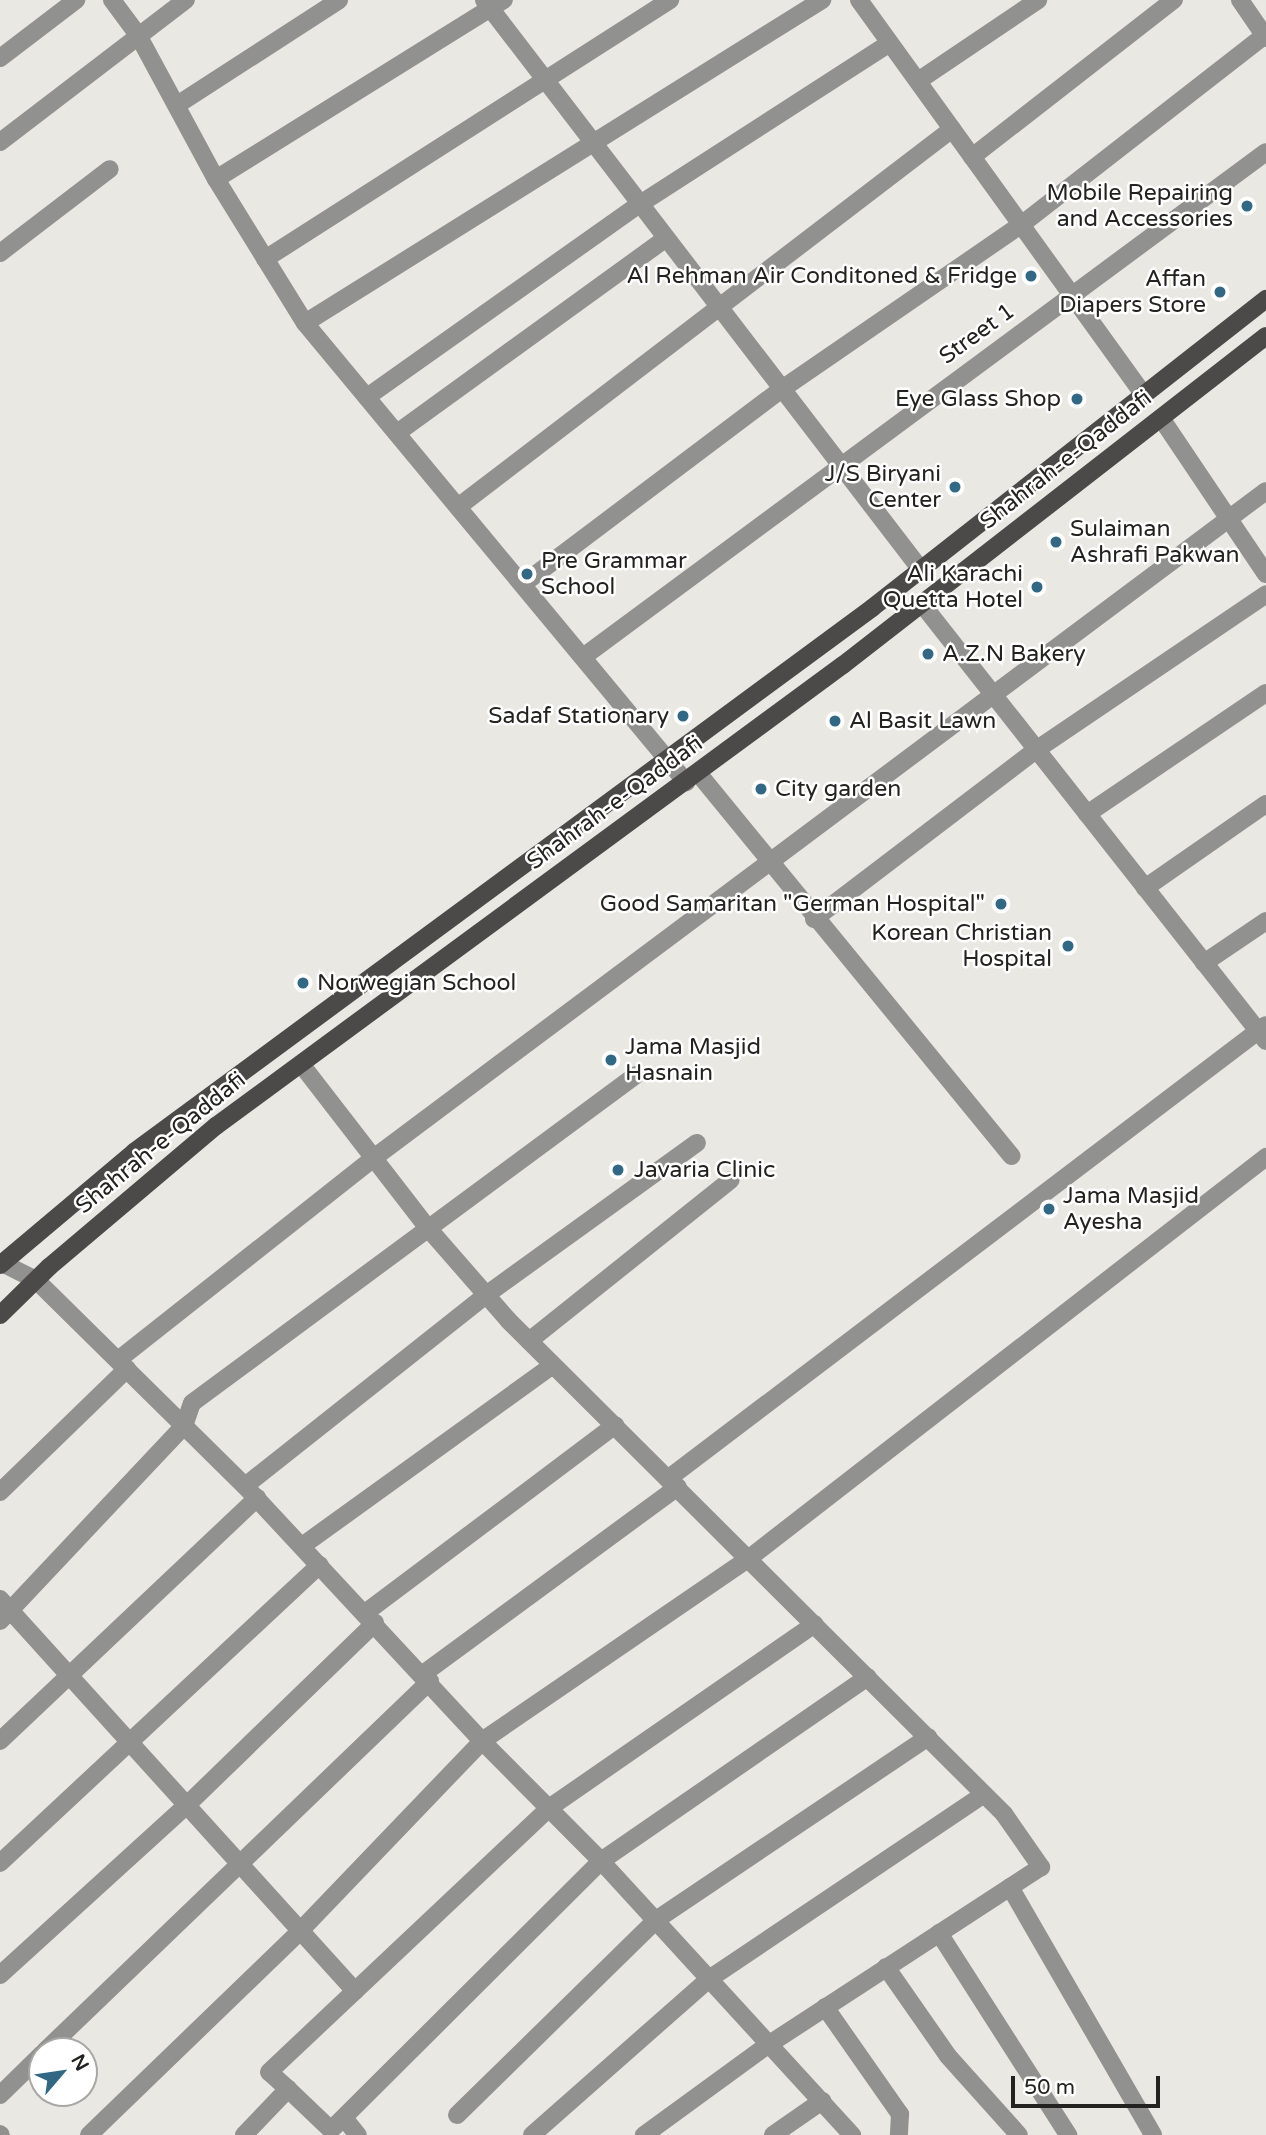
<!DOCTYPE html>
<html>
<head>
<meta charset="utf-8">
<style>
  body { margin:0 }
  #map { position:relative; width:1266px; height:2135px; overflow:hidden; background:#eae8e3; font-family:"Varela Round",sans-serif }
  div>[style] { position:absolute }
  .minor>* { height:18px; margin:-9px; padding:0 9px; transform-origin:9px; border-radius:9px; background:#91918f }
  .tertiary>* { height:18px; margin:-9px; padding:0 9px; transform-origin:9px; border-radius:9px; background:#91918f }
  .primary>* { height:18px; margin:-9px; padding:0 9px; transform-origin:9px; border-radius:9px; background:#4c4a48 }
  .dots>* { width:19px; height:19px; translate:-50% -50%; box-sizing:border-box; border:4px solid #fff; border-radius:50% }
  span { translate:-50% -50%; white-space:nowrap; text-align:center; line-height:1.15; -webkit-text-stroke:5px #fff; paint-order:stroke }
  .poi-label { font-size:23px; color:#232221 }
  .right { translate:-100% -50%; text-align:right }
  .left { translate:0 -50%; text-align:left }
  .street-label { font-size:23px; color:#232221 }
  .north { position:absolute; left:28px; top:2037px; width:70px; height:70px; box-sizing:border-box; background:#fff; border:2px solid #a7a7a6; border-radius:50%; rotate:61deg; font-size:19px; font-weight:700; line-height:28px; text-align:center; color:#232221 }
  .north::after { content:''; display:block; margin:auto; width:24px; height:32px; background:#336884; clip-path:polygon(50% 0,100% 100%,50% 72%,0 100%) }
  .scale { position:absolute; left:1011px; top:2076px; width:149px; height:32px; box-sizing:border-box; border:4px solid #232221; border-top:0; padding-left:9px; font-size:21px; line-height:24px; white-space:nowrap; color:#232221; -webkit-text-stroke:5px #fff; paint-order:stroke }
</style>
</head>
<body>
<div id="map">
  <div class="minor">
    <div style="left:112px;top:0;width:44px;rotate:53.4deg"></div>
    <div style="left:138px;top:35px;width:164px;rotate:61.6deg"></div>
    <div style="left:216px;top:179px;width:169px;rotate:58.3deg"></div>
    <div style="left:305px;top:323px;width:597px;rotate:50.31deg"></div>
    <div style="left:484px;top:0;width:718px;rotate:52.52deg"></div>
    <div style="left:859px;top:0;width:487px;rotate:54.2deg"></div>
    <div style="left:1240px;top:0;width:46px;rotate:55.6deg"></div>
    <div style="left:0;top:58px;width:96px;rotate:-37.3deg"></div>
    <div style="left:918px;top:81px;width:145px;rotate:-34deg"></div>
    <div style="left:177px;top:105px;width:193px;rotate:-32.9deg"></div>
    <div style="left:0;top:142px;width:234px;rotate:-37.4deg"></div>
    <div style="left:972px;top:157px;width:256px;rotate:-37.9deg"></div>
    <div style="left:216px;top:179px;width:339px;rotate:-31.9deg"></div>
    <div style="left:0;top:253px;width:138px;rotate:-37.4deg"></div>
    <div style="left:265px;top:259px;width:481px;rotate:-32.6deg"></div>
    <div style="left:305px;top:323px;width:610px;rotate:-32deg"></div>
    <div style="left:367px;top:397px;width:334px;rotate:-35.3deg"></div>
    <div style="left:640px;top:204px;width:297px;rotate:-32.8deg"></div>
    <div style="left:1161px;top:418px;width:188px;rotate:56.1deg"></div>
    <div style="left:397px;top:433px;width:332px;rotate:-35.9deg"></div>
    <div style="left:458px;top:507px;width:622px;rotate:-37.42deg"></div>
    <div style="left:523px;top:584px;width:324px;rotate:-37deg"></div>
    <div style="left:782px;top:389px;width:290px;rotate:-34.5deg"></div>
    <div style="left:1021px;top:225px;width:311px;rotate:-37.9deg"></div>
    <div style="left:922px;top:604px;width:556px;rotate:51.79deg"></div>
    <div style="left:583px;top:657px;width:849px;rotate:-36.48deg"></div>
    <div style="left:698px;top:773px;width:495px;rotate:50.7deg"></div>
    <div style="left:1087px;top:814px;width:216px;rotate:-34.1deg"></div>
    <div style="left:1145px;top:888px;width:147px;rotate:-34.8deg"></div>
    <div style="left:814px;top:919px;width:279px;rotate:-37.3deg"></div>
    <div style="left:1036px;top:750px;width:278px;rotate:-34.1deg"></div>
    <div style="left:1204px;top:963px;width:75px;rotate:-34.1deg"></div>
    <div style="left:301px;top:1064px;width:206px;rotate:52.3deg"></div>
    <div style="left:427px;top:1227px;width:123px;rotate:48.9deg"></div>
    <div style="left:508px;top:1320px;width:700px;rotate:44.88deg"></div>
    <div style="left:1004px;top:1814px;width:65px;rotate:55.1deg"></div>
    <div style="left:1041px;top:1867px;width:325px;rotate:146.9deg"></div>
    <div style="left:769px;top:2044px;width:155px;rotate:143.9deg"></div>
    <div style="left:529px;top:1341px;width:258px;rotate:-38.6deg"></div>
    <div style="left:118px;top:1360px;width:333px;rotate:-38.3deg"></div>
    <div style="left:379px;top:1154px;width:1107px;rotate:-36.78deg"></div>
    <div style="left:669px;top:1478px;width:749px;rotate:-37.19deg"></div>
    <div style="left:245px;top:1486px;width:308px;rotate:-38.4deg"></div>
    <div style="left:486px;top:1295px;width:260px;rotate:-35.8deg"></div>
    <div style="left:0;top:1492px;width:177px;rotate:-44.1deg"></div>
    <div style="left:302px;top:1546px;width:309px;rotate:-35.8deg"></div>
    <div style="left:0;top:1599px;width:529px;rotate:47.84deg"></div>
    <div style="left:365px;top:1613px;width:313px;rotate:-36.9deg"></div>
    <div style="left:0;top:1621px;width:268px;rotate:-46.7deg"></div>
    <div style="left:184px;top:1426px;width:24px;rotate:-71deg"></div>
    <div style="left:192px;top:1403px;width:552px;rotate:-36.45deg"></div>
    <div style="left:423px;top:1674px;width:316px;rotate:-36.3deg"></div>
    <div style="left:0;top:1741px;width:354px;rotate:-43.4deg"></div>
    <div style="left:0;top:1863px;width:437px;rotate:-43deg"></div>
    <div style="left:1010px;top:1887px;width:286px;rotate:60deg"></div>
    <div style="left:939px;top:1933px;width:240px;rotate:57.4deg"></div>
    <div style="left:886px;top:1967px;width:108px;rotate:55.1deg"></div>
    <div style="left:948px;top:2056px;width:106px;rotate:48.1deg"></div>
    <div style="left:0;top:1975px;width:253px;rotate:-42.3deg"></div>
    <div style="left:187px;top:1805px;width:262px;rotate:-44.1deg"></div>
    <div style="left:825px;top:2007px;width:131px;rotate:55deg"></div>
    <div style="left:900px;top:2114px;width:21px;rotate:93deg"></div>
    <div style="left:45px;top:2051px;width:534px;rotate:-43.86deg"></div>
    <div style="left:288px;top:2089px;width:59px;rotate:43.6deg"></div>
    <div style="left:331px;top:2130px;width:381px;rotate:-44.9deg"></div>
    <div style="left:601px;top:1861px;width:324px;rotate:-34.6deg"></div>
    <div style="left:0;top:2095px;width:59px;rotate:-44.3deg"></div>
    <div style="left:457px;top:2115px;width:279px;rotate:-44.4deg"></div>
    <div style="left:656px;top:1920px;width:328px;rotate:-33.9deg"></div>
    <div style="left:344px;top:2118px;width:22px;rotate:51deg"></div>
    <div style="left:0;top:2134px;width:1px;rotate:45deg"></div>
    <div style="left:244px;top:2135px;width:64px;rotate:-46.3deg"></div>
    <div style="left:288px;top:2089px;width:25px;rotate:-138deg"></div>
    <div style="left:269px;top:2072px;width:385px;rotate:-43.3deg"></div>
    <div style="left:549px;top:1808px;width:323px;rotate:-34.7deg"></div>
    <div style="left:532px;top:2135px;width:236px;rotate:-41.4deg"></div>
    <div style="left:709px;top:1979px;width:331px;rotate:-33.9deg"></div>
    <div style="left:773px;top:2135px;width:60px;rotate:-34.8deg"></div>
  </div>
  <div class="tertiary">
    <div style="left:0;top:1262px;width:40px;rotate:26.6deg"></div>
    <div style="left:36px;top:1280px;width:293px;rotate:44.6deg"></div>
    <div style="left:245px;top:1486px;width:348px;rotate:47.1deg"></div>
    <div style="left:482px;top:1741px;width:169px;rotate:45.2deg"></div>
    <div style="left:601px;top:1861px;width:372px;rotate:47.5deg"></div>
    <div style="left:89px;top:2135px;width:293px;rotate:-44deg"></div>
    <div style="left:300px;top:1931px;width:263px;rotate:-46.2deg"></div>
    <div style="left:482px;top:1741px;width:322px;rotate:-34.4deg"></div>
    <div style="left:748px;top:1559px;width:656px;rotate:-37.81deg"></div>
  </div>
  <div class="primary">
    <div style="left:0;top:1265px;width:175px;rotate:-40.1deg"></div>
    <div style="left:134px;top:1152px;width:917px;rotate:-36.39deg"></div>
    <div style="left:872px;top:608px;width:501px;rotate:-38.11deg"></div>
    <div style="left:0;top:1315px;width:69px;rotate:-44.4deg"></div>
    <div style="left:49px;top:1267px;width:219px;rotate:-40.2deg"></div>
    <div style="left:216px;top:1126px;width:778px;rotate:-36.33deg"></div>
    <div style="left:843px;top:665px;width:536px;rotate:-37.87deg"></div>
  </div>
  <div class="dots">
    <div style="left:1247px;top:206px;background:#336884"></div>
    <div style="left:1031px;top:276px;background:#336884"></div>
    <div style="left:1220px;top:292px;background:#336884"></div>
    <div style="left:1077px;top:399px;background:#336884"></div>
    <div style="left:955px;top:487px;background:#336884"></div>
    <div style="left:1056px;top:542px;background:#336884"></div>
    <div style="left:527px;top:574px;background:#336884"></div>
    <div style="left:1037px;top:587px;background:#336884"></div>
    <div style="left:928px;top:654px;background:#336884"></div>
    <div style="left:683px;top:716px;background:#336884"></div>
    <div style="left:835px;top:721px;background:#336884"></div>
    <div style="left:761px;top:789px;background:#336884"></div>
    <div style="left:1001px;top:904px;background:#336884"></div>
    <div style="left:1068px;top:946px;background:#336884"></div>
    <div style="left:303px;top:983px;background:#336884"></div>
    <div style="left:611px;top:1060px;background:#336884"></div>
    <div style="left:618px;top:1170px;background:#336884"></div>
    <div style="left:1049px;top:1209px;background:#336884"></div>
  </div>
  <div class="poi-label">
    <span class="right" style="left:1233px;top:206px">Mobile Repairing<br>and Accessories</span>
    <span class="right" style="left:1017px;top:276px">Al Rehman Air Conditoned &amp; Fridge</span>
    <span class="right" style="left:1206px;top:292px">Affan<br>Diapers Store</span>
    <span class="right" style="left:1061px;top:399px">Eye Glass Shop</span>
    <span class="right" style="left:941px;top:487px">J/S Biryani<br>Center</span>
    <span class="left" style="left:1070px;top:542px">Sulaiman<br>Ashrafi Pakwan</span>
    <span class="left" style="left:541px;top:574px">Pre Grammar<br>School</span>
    <span class="right" style="left:1023px;top:587px">Ali Karachi<br>Quetta Hotel</span>
    <span class="left" style="left:942px;top:654px">A.Z.N Bakery</span>
    <span class="right" style="left:669px;top:716px">Sadaf Stationary</span>
    <span class="left" style="left:849px;top:721px">Al Basit Lawn</span>
    <span class="left" style="left:775px;top:789px">City garden</span>
    <span class="right" style="left:985px;top:904px">Good Samaritan "German Hospital"</span>
    <span class="right" style="left:1052px;top:946px">Korean Christian<br>Hospital</span>
    <span class="left" style="left:317px;top:983px">Norwegian School</span>
    <span class="left" style="left:625px;top:1060px">Jama Masjid<br>Hasnain</span>
    <span class="left" style="left:634px;top:1170px">Javaria Clinic</span>
    <span class="left" style="left:1063px;top:1209px">Jama Masjid<br>Ayesha</span>
  </div>
  <div class="street-label">
    <span style="left:977px;top:334px;rotate:-36deg">Street 1</span>
    <span style="left:1066px;top:460px;rotate:-38deg">Shahrah-e-Qaddafi</span>
    <span style="left:615px;top:803px;rotate:-36deg">Shahrah-e-Qaddafi</span>
    <span style="left:161px;top:1143px;rotate:-39deg">Shahrah-e-Qaddafi</span>
  </div>
  <div class="north">N</div>
  <div class="scale">50 m</div>
</div>
</body>
</html>
